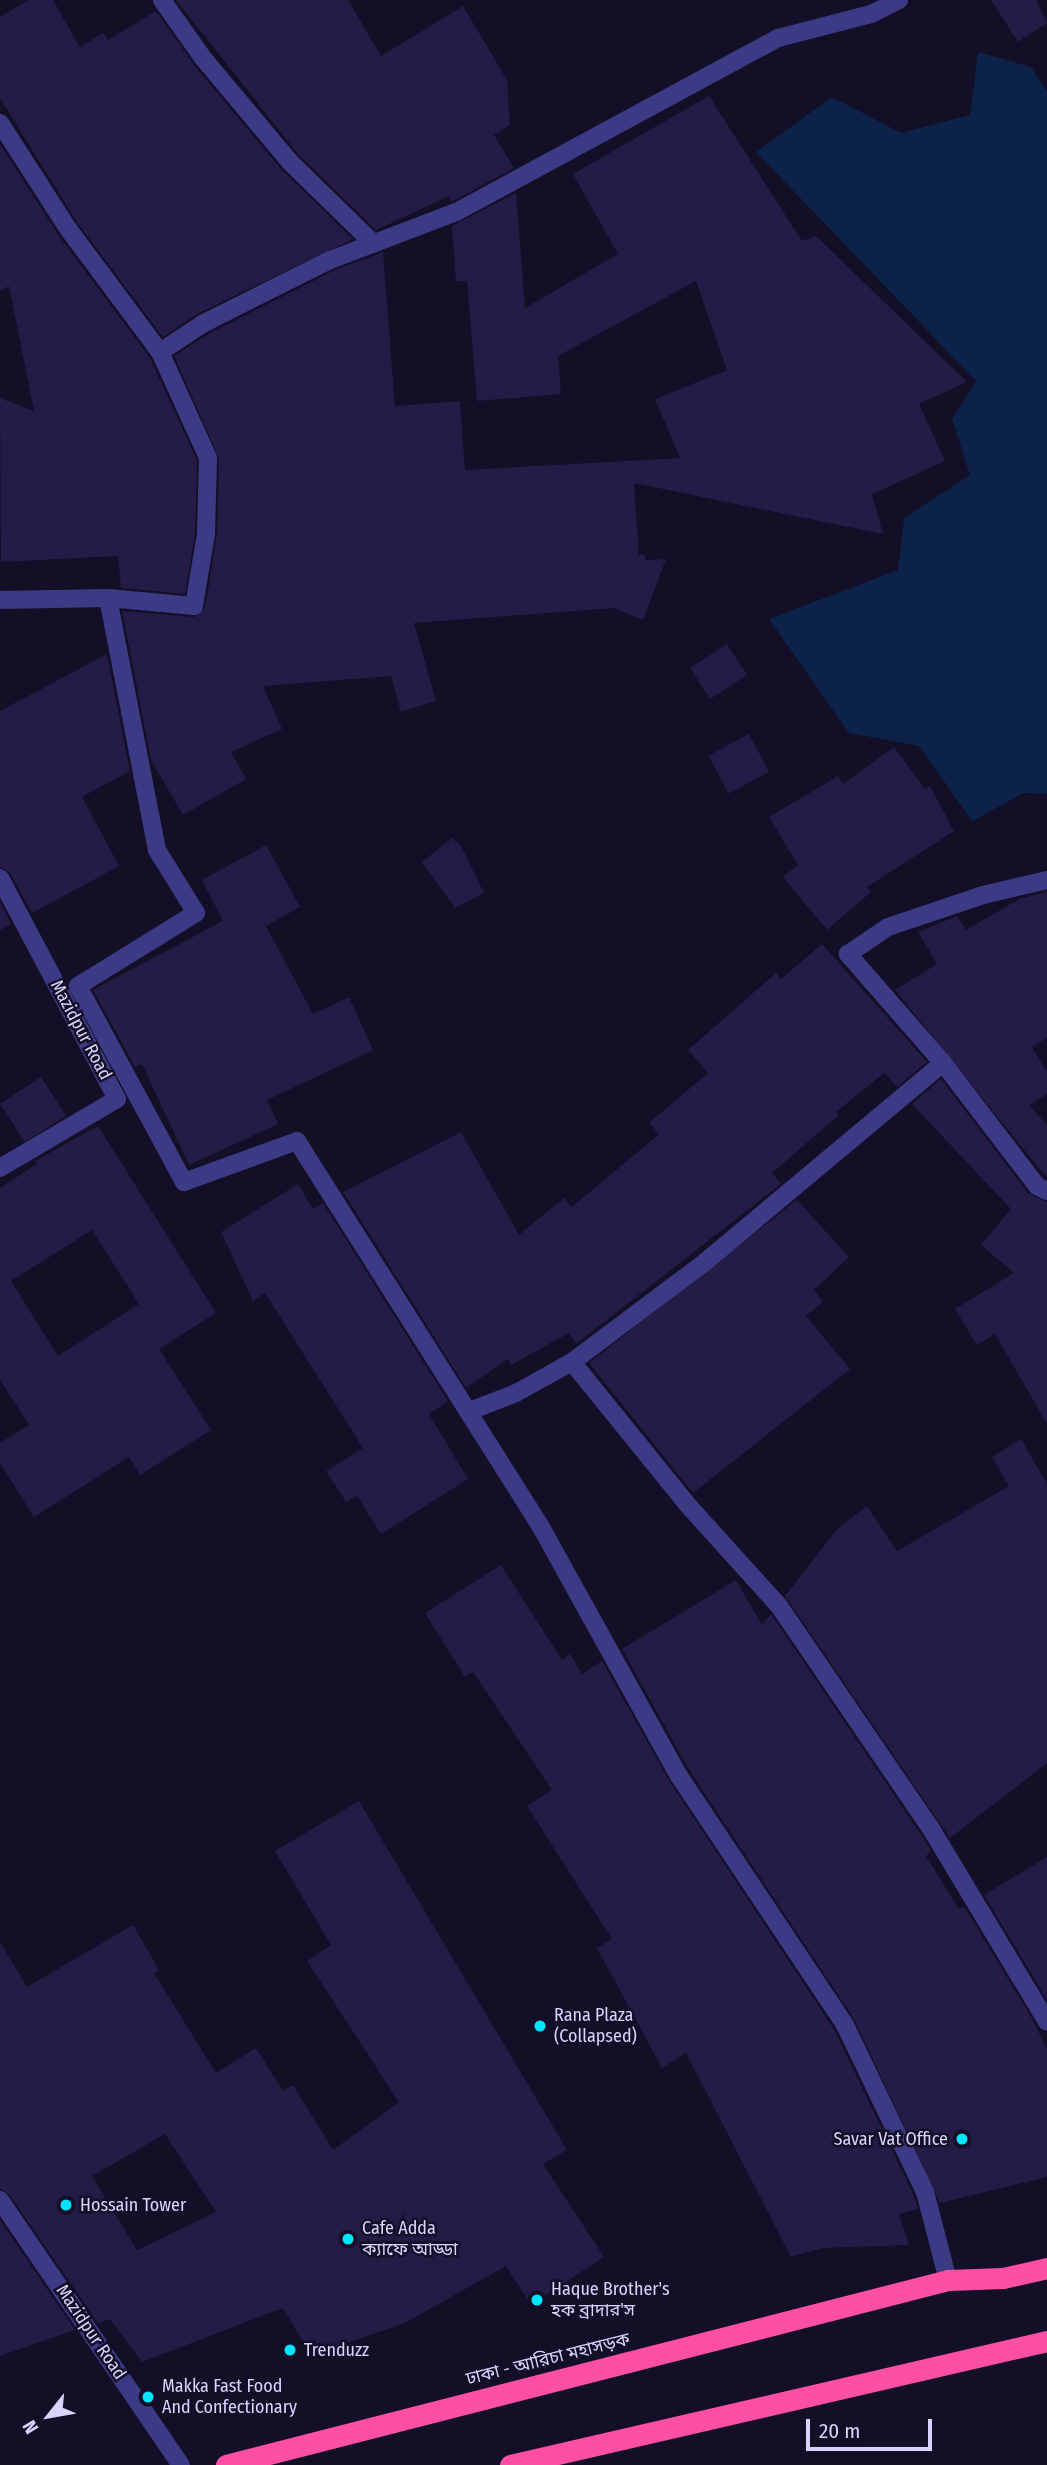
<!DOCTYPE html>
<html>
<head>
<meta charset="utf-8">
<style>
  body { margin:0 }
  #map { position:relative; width:1047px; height:2465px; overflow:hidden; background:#130f26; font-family:"Fira Sans Condensed","Noto Sans Bengali",sans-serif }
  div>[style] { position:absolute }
  .water>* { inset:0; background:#0c2248 }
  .building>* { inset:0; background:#241b47; transform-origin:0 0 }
  .street>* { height:18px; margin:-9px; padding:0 9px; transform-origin:9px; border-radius:9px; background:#3d3a85 }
  .highway>* { height:21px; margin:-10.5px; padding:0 10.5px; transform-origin:10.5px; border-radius:10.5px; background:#ff4fa3 }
  .dots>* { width:19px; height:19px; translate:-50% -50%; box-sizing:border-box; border:4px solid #130f26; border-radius:50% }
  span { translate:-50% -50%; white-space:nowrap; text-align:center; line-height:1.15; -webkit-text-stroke:5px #130f26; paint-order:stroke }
  .street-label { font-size:18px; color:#d9d4ff }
  .poi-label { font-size:18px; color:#d9d4ff }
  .left { translate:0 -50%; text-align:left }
  .right { translate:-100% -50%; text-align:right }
  .north { position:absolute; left:14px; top:2381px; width:70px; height:70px; -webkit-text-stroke:5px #130f26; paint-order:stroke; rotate:239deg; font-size:19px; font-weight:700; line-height:28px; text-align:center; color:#d9d4ff }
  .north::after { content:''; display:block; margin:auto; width:24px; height:32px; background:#d9d4ff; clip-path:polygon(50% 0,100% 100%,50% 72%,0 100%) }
  .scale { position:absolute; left:806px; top:2419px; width:126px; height:32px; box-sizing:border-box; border:4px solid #d9d4ff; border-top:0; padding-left:9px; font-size:21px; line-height:24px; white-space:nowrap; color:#d9d4ff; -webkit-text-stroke:5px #130f26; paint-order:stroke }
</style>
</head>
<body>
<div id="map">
  <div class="water">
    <div style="clip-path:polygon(978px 52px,1031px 67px,1047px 91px,1047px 794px,1024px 793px,972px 821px,919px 746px,849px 733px,769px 619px,898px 570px,904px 518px,970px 475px,952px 419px,976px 381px,756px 152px,832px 97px,901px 133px,970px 115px)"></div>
  </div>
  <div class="building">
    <div style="clip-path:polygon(28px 0,53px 0,80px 47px,103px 33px,108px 40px,156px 11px,194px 65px,281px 169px,353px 239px,199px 313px,163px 337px,78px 224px,0 98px,0 17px)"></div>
    <div style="clip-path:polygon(176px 0,348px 0,381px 56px,463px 6px,507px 80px,510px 125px,494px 135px,514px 168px,451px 202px,449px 196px,376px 230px,298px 154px)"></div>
    <div style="clip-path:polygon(991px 0,1036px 0,1047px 23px,1018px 42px)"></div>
    <div style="clip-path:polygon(709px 96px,802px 241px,816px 236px,967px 382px,919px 404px,945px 461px,872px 494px,883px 534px,634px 483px,639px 555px,645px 555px,645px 560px,666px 559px,643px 620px,614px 608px,414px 623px,436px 701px,401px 712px,391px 676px,263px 686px,282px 729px,231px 752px,246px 779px,183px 815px,151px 760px,122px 611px,194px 617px,205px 608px,217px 534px,219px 458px,174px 356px,210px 333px,335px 270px,383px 252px,395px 406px,460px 401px,465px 470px,680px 458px,655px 399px,727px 370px,696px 281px,558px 356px,561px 394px,477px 401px,467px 281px,456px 281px,452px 226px,516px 193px,525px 308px,618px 254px,573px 174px)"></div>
    <div style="clip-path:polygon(0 144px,59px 236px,150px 358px,197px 460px,195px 533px,185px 594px,121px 588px,118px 556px,1px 562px,0 398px,34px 411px,9px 286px,0 291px)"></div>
    <div style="left:727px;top:644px;width:37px;height:44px;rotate:57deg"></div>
    <div style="clip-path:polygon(107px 654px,130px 771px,82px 797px,119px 866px,32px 913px,10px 873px,0 867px,0 711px)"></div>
    <div style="left:749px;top:734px;width:43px;height:46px;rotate:62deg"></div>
    <div style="clip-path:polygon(894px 747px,925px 789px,930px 786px,954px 831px,867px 887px,871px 892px,827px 930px,783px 877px,798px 865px,769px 817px,838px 776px,843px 784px)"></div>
    <div style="clip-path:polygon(452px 838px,461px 846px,484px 893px,455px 908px,422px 862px)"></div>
    <div style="clip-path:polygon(266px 845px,300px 907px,266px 926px,313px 1014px,349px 997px,373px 1050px,267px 1100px,278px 1124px,189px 1165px,142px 1064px,135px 1067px,93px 990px,223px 921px,202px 880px)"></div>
    <div style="clip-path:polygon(1047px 892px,1047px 1038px,1032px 1047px,1047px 1072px,1047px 1094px,1029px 1105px,1047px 1125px,1047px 1178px,895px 990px,937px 964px,918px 932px,957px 916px,966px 930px,1021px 898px)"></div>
    <div style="clip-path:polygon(0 902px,11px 924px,0 930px)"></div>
    <div style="clip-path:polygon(822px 944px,927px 1062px,897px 1087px,884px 1073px,836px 1112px,839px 1115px,772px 1173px,781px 1184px,576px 1344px,569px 1333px,511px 1365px,508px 1359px,466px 1388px,343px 1192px,461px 1132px,519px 1235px,564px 1198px,572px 1207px,659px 1134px,649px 1123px,708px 1073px,688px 1050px,776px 973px,781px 979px)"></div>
    <div style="left:41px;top:1077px;width:46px;height:49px;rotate:57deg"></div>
    <div style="clip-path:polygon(941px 1079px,1028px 1193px,1047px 1202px,1047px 1424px,995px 1334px,977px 1345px,955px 1309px,1014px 1273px,981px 1245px,1011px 1209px,912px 1104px)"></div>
    <div style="clip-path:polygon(evenodd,98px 1126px,216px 1313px,159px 1349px,211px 1430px,140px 1475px,129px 1457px,34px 1517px,0 1463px,0 1443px,29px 1425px,0 1380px,0 1188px,37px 1164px,35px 1161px,98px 1126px,92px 1230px,139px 1304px,58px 1356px,11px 1281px,92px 1230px)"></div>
    <div style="clip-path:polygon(298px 1184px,313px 1209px,323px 1203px,448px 1401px,429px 1414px,468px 1479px,381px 1534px,357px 1496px,346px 1502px,326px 1471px,363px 1448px,265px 1293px,253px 1301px,221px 1232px)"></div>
    <div style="clip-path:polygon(797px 1200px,849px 1257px,814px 1290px,823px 1302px,806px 1316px,850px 1369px,693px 1493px,589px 1363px)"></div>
    <div style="clip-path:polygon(1021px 1439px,1047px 1484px,1047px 1763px,950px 1838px,785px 1596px,838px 1528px,867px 1506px,897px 1551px,1009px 1486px,992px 1457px)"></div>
    <div style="clip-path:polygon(501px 1565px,562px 1660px,570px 1654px,582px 1674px,602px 1661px,670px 1782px,835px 2031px,914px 2196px,918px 2209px,899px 2214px,909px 2245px,822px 2248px,791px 2257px,686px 2053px,662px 2068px,597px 1948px,612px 1939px,527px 1806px,552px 1790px,473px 1672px,465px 1677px,425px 1613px)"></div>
    <div style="clip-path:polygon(736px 1580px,762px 1625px,771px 1614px,920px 1833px,931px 1851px,926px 1856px,959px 1909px,964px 1906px,1030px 2015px,1047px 2049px,1047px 2177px,940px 2203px,854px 2019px,689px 1770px,622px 1649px)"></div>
    <div style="clip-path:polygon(evenodd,359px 1801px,567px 2150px,543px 2164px,604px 2257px,531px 2305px,506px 2266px,405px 2323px,311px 2355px,283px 2308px,142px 2362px,110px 2319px,98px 2323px,9px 2194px,0 2189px,0 1942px,27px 1987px,133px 1925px,159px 1970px,154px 1973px,216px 2073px,256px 2048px,283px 2091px,293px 2085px,333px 2150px,399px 2102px,307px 1961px,331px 1945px,275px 1851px,359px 1801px,165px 2134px,216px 2212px,137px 2250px,92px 2176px,165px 2134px)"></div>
    <div style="clip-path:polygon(1047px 1857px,1047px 2000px,984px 1895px)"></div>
    <div style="clip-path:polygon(0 2220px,75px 2330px,0 2356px)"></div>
  </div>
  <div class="street">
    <div style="left:162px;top:0;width:71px;rotate:54.7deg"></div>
    <div style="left:203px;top:58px;width:136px;rotate:50.1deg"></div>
    <div style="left:290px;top:162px;width:117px;rotate:44.3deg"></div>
    <div style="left:899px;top:0;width:31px;rotate:153deg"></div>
    <div style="left:871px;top:14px;width:96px;rotate:165.5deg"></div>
    <div style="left:778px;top:38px;width:366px;rotate:151.6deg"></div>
    <div style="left:456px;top:212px;width:135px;rotate:159.1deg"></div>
    <div style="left:330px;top:260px;width:141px;rotate:153.4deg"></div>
    <div style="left:204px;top:323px;width:53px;rotate:146.6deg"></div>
    <div style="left:160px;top:352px;width:116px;rotate:65.6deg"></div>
    <div style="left:208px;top:458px;width:76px;rotate:91.5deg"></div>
    <div style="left:206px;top:534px;width:73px;rotate:99.5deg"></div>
    <div style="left:194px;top:606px;width:86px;rotate:-174.7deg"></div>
    <div style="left:108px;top:598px;width:257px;rotate:79deg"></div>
    <div style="left:157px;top:850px;width:74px;rotate:58.2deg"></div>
    <div style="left:196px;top:913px;width:139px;rotate:148.3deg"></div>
    <div style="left:78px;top:986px;width:223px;rotate:61.6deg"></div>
    <div style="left:184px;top:1182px;width:120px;rotate:-19.9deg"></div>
    <div style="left:297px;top:1141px;width:459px;rotate:57.7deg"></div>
    <div style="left:542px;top:1529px;width:282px;rotate:61deg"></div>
    <div style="left:679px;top:1776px;width:299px;rotate:56.3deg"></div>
    <div style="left:845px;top:2025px;width:185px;rotate:64.4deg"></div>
    <div style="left:925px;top:2192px;width:91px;rotate:75.4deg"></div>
    <div style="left:0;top:123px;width:127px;rotate:57.2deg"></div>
    <div style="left:69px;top:230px;width:152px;rotate:53.3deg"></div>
    <div style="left:0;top:600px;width:108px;rotate:-1.1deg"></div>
    <div style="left:0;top:878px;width:250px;rotate:62.1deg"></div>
    <div style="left:117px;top:1099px;width:136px;rotate:149.5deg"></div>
    <div style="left:943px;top:1063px;width:145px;rotate:-131.1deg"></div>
    <div style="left:848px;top:954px;width:48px;rotate:-34deg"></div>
    <div style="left:888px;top:927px;width:100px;rotate:-18.6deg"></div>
    <div style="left:983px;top:895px;width:66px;rotate:-13.2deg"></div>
    <div style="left:572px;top:1362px;width:181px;rotate:51deg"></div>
    <div style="left:686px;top:1503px;width:139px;rotate:47.9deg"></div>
    <div style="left:779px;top:1606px;width:268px;rotate:55.7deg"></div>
    <div style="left:930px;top:1827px;width:227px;rotate:59deg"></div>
    <div style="left:470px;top:1411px;width:49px;rotate:-21.4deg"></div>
    <div style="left:516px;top:1393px;width:64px;rotate:-29deg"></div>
    <div style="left:572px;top:1362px;width:166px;rotate:-36.9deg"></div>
    <div style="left:705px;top:1262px;width:310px;rotate:-39.9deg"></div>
    <div style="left:943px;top:1063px;width:155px;rotate:52.6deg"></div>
    <div style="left:1037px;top:1186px;width:11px;rotate:27deg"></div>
    <div style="left:0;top:2200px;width:321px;rotate:55.7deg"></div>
  </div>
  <div class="highway">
    <div style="left:226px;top:2465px;width:745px;rotate:-14.37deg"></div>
    <div style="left:948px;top:2280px;width:55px;rotate:-2.1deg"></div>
    <div style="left:1003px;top:2278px;width:45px;rotate:-12.8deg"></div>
    <div style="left:510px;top:2465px;width:551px;rotate:-13deg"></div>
  </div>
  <div class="dots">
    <div style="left:540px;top:2026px;background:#00e5ff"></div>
    <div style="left:962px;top:2139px;background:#00e5ff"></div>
    <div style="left:66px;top:2205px;background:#00e5ff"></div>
    <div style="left:348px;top:2239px;background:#00e5ff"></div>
    <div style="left:537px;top:2300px;background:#00e5ff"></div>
    <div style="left:290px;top:2350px;background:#00e5ff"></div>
    <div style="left:148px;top:2397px;background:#00e5ff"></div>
  </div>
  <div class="street-label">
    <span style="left:81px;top:1030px;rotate:62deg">Mazidpur Road</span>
    <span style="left:91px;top:2332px;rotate:56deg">Mazidpur Road</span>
    <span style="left:548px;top:2359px;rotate:-14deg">ঢাকা - আরিচা মহাসড়ক</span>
  </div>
  <div class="poi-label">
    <span class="left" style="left:554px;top:2026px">Rana Plaza<br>(Collapsed)</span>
    <span class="right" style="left:948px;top:2139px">Savar Vat Office</span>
    <span class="left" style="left:80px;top:2205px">Hossain Tower</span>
    <span class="left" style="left:362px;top:2239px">Cafe Adda<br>ক্যাফে আড্ডা</span>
    <span class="left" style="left:551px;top:2300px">Haque Brother's<br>হক ব্রাদার'স</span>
    <span class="left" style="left:304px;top:2350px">Trenduzz</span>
    <span class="left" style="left:162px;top:2397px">Makka Fast Food<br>And Confectionary</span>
  </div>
  <div class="north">N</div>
  <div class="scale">20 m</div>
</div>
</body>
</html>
